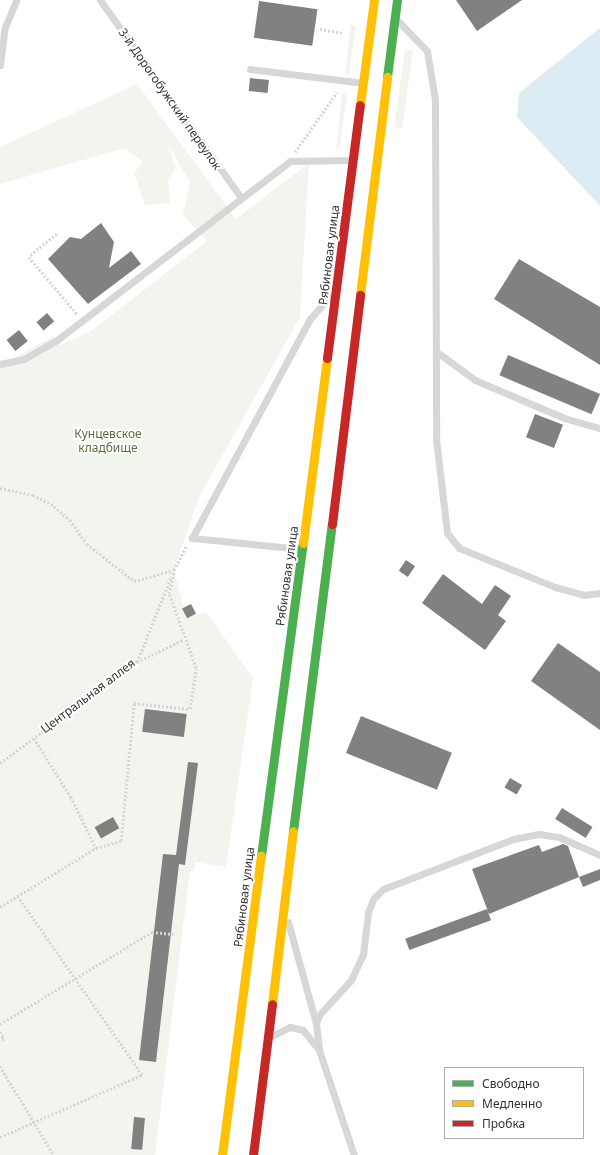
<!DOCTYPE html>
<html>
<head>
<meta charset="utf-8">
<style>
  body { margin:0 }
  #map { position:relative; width:600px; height:1155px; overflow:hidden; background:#fff; font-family:"Noto Sans",sans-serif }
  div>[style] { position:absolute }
  .green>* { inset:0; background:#f1f5ed; transform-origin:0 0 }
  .water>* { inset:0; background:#ddebf3 }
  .building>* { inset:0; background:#818181; transform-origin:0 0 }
  .path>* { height:2.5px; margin-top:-1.25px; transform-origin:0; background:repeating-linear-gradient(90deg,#d6d6d6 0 2px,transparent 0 4px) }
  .lane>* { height:7px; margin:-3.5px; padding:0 3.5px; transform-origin:3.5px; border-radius:3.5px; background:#d7d7d7 }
  .fast>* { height:9px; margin:-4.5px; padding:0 4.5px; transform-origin:4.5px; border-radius:4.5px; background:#4caf50 }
  .slow>* { height:9px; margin:-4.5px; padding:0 4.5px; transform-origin:4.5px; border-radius:4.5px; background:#ffc107 }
  .jam>* { height:9px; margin:-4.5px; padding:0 4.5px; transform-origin:4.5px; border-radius:4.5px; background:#c62828 }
  span { translate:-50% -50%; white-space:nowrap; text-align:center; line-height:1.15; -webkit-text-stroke:4px #fff; paint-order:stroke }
  .street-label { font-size:12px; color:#333 }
  .park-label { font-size:12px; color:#56703f }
  .legend { position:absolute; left:444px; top:1067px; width:140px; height:72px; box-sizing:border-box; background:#fff; border:1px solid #adadad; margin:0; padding:5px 7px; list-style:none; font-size:12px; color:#333 }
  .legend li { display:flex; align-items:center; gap:8px; height:20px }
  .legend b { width:20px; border:1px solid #adadad }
</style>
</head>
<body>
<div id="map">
  <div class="green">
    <div style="clip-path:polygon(351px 24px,356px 27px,349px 75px,345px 74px)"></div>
    <div style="left:413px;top:50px;width:79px;height:8px;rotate:98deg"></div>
    <div style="clip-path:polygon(137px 84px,236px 219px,309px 163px,300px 317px,199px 497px,174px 570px,186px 618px,206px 612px,253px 678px,226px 867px,195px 862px,194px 871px,190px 871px,155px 1155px,0 1155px,0 361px,11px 360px,53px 336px,61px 345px,91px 331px,207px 241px,183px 215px,190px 182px,168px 145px,176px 168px,168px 180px,170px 203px,145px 205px,134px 173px,143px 162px,125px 148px,0 184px,0 147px)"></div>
    <div style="clip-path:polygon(342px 93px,347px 93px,340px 147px,336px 150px)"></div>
  </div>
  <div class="water">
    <div style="clip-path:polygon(600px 28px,600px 206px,517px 117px,519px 93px)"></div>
  </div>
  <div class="building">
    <div style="clip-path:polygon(456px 0,522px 0,477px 31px)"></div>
    <div style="left:259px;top:1px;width:59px;height:37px;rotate:8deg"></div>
    <div style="left:250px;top:78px;width:19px;height:13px;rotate:6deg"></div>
    <div style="clip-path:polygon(101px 223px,114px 242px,109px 268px,131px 251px,141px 264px,88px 304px,48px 259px,70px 237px,81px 239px)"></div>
    <div style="clip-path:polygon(519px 259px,600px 307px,600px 365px,494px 299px)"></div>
    <div style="left:47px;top:313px;width:11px;height:14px;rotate:49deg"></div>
    <div style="left:19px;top:330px;width:14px;height:16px;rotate:51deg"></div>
    <div style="left:508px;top:355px;width:100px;height:22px;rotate:23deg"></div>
    <div style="left:535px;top:414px;width:30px;height:25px;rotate:21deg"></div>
    <div style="left:406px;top:560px;width:11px;height:13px;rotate:34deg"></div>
    <div style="clip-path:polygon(443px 574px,482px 604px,495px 585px,511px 596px,498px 615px,506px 621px,485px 650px,422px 603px)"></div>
    <div style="left:191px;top:604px;width:11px;height:10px;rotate:63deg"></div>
    <div style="clip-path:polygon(558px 643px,600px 672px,600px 730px,531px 681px)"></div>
    <div style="left:145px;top:709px;width:42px;height:23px;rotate:7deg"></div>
    <div style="left:361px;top:716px;width:98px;height:40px;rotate:22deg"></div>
    <div style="clip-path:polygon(188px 762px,198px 763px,185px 865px,179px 864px,156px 1062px,139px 1060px,163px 854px,176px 855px)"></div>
    <div style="left:510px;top:778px;width:14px;height:11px;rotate:30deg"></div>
    <div style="left:562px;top:808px;width:36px;height:13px;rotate:32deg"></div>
    <div style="left:113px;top:817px;width:13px;height:21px;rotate:61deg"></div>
    <div style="clip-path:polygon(563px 844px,568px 846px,579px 877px,489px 914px,472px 869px,539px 845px,542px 852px)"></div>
    <div style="clip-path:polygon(600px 869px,600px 880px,583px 887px,579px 877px)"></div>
    <div style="left:487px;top:909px;width:12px;height:87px;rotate:70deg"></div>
    <div style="left:134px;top:1117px;width:11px;height:32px;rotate:5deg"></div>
  </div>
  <div class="path">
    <div style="left:320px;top:29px;width:23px;rotate:10deg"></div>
    <div style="left:295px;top:152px;width:73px;rotate:-55deg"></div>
    <div style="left:57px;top:234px;width:36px;rotate:141deg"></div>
    <div style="left:29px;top:257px;width:75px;rotate:49.9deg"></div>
    <div style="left:0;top:488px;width:34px;rotate:12deg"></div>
    <div style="left:33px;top:495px;width:20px;rotate:27deg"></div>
    <div style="left:51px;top:504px;width:25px;rotate:40deg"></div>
    <div style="left:70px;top:520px;width:29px;rotate:55deg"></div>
    <div style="left:87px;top:544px;width:60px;rotate:38.2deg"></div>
    <div style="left:134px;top:581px;width:41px;rotate:-15.4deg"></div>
    <div style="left:174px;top:570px;width:28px;rotate:-63deg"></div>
    <div style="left:137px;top:662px;width:51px;rotate:-25.6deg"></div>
    <div style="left:34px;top:738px;width:70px;rotate:57.9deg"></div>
    <div style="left:71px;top:797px;width:57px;rotate:63.9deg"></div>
    <div style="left:0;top:763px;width:170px;rotate:-36.4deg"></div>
    <div style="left:137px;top:662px;width:92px;rotate:-68.2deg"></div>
    <div style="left:0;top:907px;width:113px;rotate:-31.6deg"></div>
    <div style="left:96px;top:848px;width:26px;rotate:-16deg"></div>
    <div style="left:121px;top:841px;width:139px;rotate:-84.6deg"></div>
    <div style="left:134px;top:703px;width:56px;rotate:6.1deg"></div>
    <div style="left:190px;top:709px;width:41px;rotate:-81.7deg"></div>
    <div style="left:196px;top:668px;width:79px;rotate:-110deg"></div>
    <div style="left:169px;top:594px;width:25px;rotate:-78deg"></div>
    <div style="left:0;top:1024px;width:178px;rotate:-31.2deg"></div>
    <div style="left:152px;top:932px;width:22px;rotate:5deg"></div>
    <div style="left:0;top:1032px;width:8px;rotate:60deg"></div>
    <div style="left:4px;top:1039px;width:4px;rotate:153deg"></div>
    <div style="left:0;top:1066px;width:104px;rotate:58.8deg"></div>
    <div style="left:0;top:1137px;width:155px;rotate:-23.6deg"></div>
    <div style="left:142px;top:1075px;width:218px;rotate:-124.9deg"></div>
  </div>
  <div class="lane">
    <div style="left:100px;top:0;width:243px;rotate:54.5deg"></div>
    <div style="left:397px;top:20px;width:43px;rotate:45.9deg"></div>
    <div style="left:427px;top:51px;width:50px;rotate:80.7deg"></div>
    <div style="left:435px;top:100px;width:339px;rotate:89.8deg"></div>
    <div style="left:436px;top:439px;width:95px;rotate:83.3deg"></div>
    <div style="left:447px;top:533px;width:19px;rotate:51deg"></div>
    <div style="left:459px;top:548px;width:104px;rotate:22.1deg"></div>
    <div style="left:555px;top:587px;width:30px;rotate:15deg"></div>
    <div style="left:584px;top:595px;width:16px;rotate:-7deg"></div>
    <div style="left:0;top:65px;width:38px;rotate:-83deg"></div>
    <div style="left:5px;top:27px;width:28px;rotate:-67deg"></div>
    <div style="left:250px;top:69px;width:114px;rotate:7.1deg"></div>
    <div style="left:437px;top:352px;width:47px;rotate:36.4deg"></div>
    <div style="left:475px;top:380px;width:97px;rotate:23.1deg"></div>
    <div style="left:564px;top:418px;width:37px;rotate:16deg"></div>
    <div style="left:0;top:364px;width:25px;rotate:-12deg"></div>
    <div style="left:24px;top:359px;width:38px;rotate:-30deg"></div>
    <div style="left:57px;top:340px;width:294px;rotate:-37.5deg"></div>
    <div style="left:290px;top:161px;width:63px;rotate:-0.9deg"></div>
    <div style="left:301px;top:549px;width:110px;rotate:-174.2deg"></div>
    <div style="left:192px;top:538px;width:249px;rotate:-61.7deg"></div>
    <div style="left:310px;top:319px;width:30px;rotate:-49deg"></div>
    <div style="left:288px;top:922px;width:106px;rotate:74.6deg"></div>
    <div style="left:316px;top:1024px;width:26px;rotate:83deg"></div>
    <div style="left:319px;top:1050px;width:111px;rotate:71.6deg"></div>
    <div style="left:316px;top:1024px;width:9px;rotate:-72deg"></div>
    <div style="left:319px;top:1015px;width:47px;rotate:-47.6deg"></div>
    <div style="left:351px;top:980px;width:29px;rotate:-65deg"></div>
    <div style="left:363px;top:954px;width:41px;rotate:-83deg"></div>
    <div style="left:368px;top:913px;width:15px;rotate:-70deg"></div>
    <div style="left:373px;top:899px;width:14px;rotate:-45deg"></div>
    <div style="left:383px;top:889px;width:139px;rotate:-21deg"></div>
    <div style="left:513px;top:839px;width:26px;rotate:-11deg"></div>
    <div style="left:539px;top:834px;width:20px;rotate:9deg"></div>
    <div style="left:559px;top:837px;width:45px;rotate:23.7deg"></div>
    <div style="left:272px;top:1036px;width:20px;rotate:-27deg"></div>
    <div style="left:290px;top:1027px;width:13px;rotate:13deg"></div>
    <div style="left:303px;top:1030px;width:26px;rotate:51deg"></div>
  </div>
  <div class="fast">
    <div style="left:387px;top:77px;width:78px;rotate:-82.6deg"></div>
    <div style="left:293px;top:831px;width:309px;rotate:-82.8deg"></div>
    <div style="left:261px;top:856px;width:316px;rotate:-82.4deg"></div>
  </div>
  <div class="slow">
    <div style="left:360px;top:105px;width:106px;rotate:-82.4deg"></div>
    <div style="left:360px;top:295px;width:220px;rotate:-82.9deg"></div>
    <div style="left:303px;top:543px;width:187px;rotate:-82.6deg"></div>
    <div style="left:272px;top:1004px;width:174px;rotate:-83.1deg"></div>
    <div style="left:222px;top:1155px;width:302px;rotate:-82.6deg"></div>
  </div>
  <div class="jam">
    <div style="left:327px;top:358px;width:255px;rotate:-82.6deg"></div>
    <div style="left:332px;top:524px;width:231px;rotate:-83deg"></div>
    <div style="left:253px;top:1155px;width:152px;rotate:-82.8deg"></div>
  </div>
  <div class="street-label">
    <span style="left:170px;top:99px;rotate:55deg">3-й Дорогобужский переулок</span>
    <span style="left:329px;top:255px;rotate:-83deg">Рябиновая улица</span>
    <span style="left:287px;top:576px;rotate:-82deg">Рябиновая улица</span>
    <span style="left:88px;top:696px;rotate:-37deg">Центральная аллея</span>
    <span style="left:244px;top:897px;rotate:-83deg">Рябиновая улица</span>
  </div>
  <div class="park-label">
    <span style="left:108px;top:441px">Кунцевское<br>кладбище</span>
  </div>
  <ul class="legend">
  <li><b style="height:5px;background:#4caf50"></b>Свободно</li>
  <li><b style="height:5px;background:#ffc107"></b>Медленно</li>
  <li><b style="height:5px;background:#c62828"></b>Пробка</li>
  </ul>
</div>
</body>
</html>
